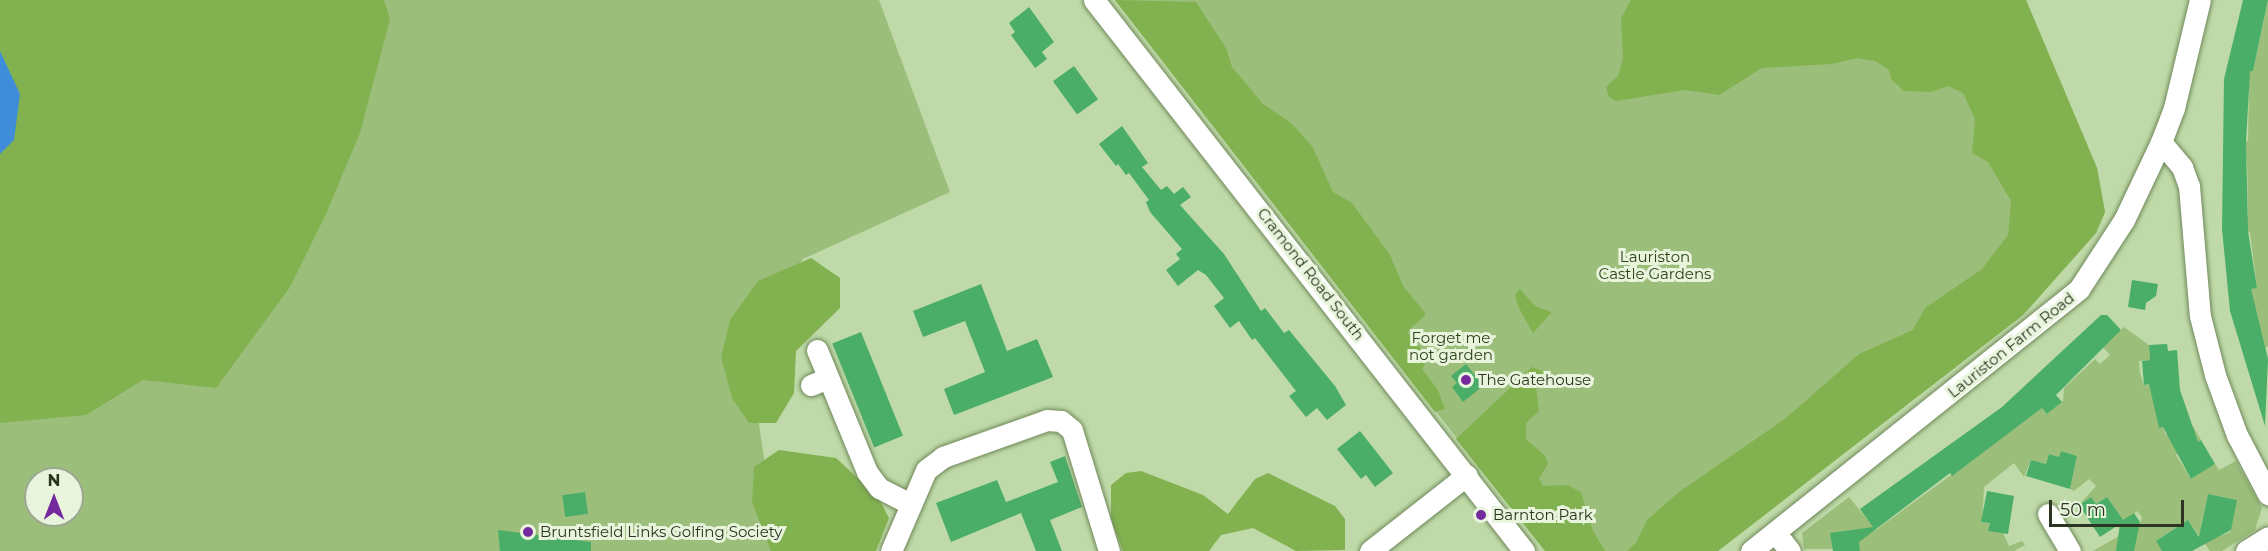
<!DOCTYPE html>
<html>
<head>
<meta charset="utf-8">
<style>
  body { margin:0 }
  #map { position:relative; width:2268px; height:551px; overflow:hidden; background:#bfdaa8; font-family:Montserrat,sans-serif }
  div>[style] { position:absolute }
  .green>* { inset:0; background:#9bbe7b }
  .forest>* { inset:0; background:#82b24f }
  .water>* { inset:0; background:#3f8dd9 }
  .building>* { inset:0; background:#4bae68; transform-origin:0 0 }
  .roads { filter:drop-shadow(0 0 2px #70885a) drop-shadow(0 0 2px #70885a) }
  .minor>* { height:21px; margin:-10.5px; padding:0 10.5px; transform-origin:10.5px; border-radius:10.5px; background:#fff }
  .dots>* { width:16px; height:16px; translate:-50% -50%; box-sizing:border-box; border:3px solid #e8f5dc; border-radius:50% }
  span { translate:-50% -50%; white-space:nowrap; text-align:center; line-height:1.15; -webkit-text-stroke:6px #e8f5dc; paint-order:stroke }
  .park-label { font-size:15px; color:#2e421a }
  .street-label { font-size:15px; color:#2b3522 }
  .poi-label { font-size:15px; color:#2b3522 }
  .left { translate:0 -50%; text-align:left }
  .north { position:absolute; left:24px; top:467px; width:60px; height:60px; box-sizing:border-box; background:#e8f5dc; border:2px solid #9ca892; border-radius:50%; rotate:0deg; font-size:16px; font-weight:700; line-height:24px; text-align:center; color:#2b3522 }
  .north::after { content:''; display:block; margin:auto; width:21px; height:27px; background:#742a9d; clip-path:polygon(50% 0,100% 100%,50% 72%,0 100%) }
  .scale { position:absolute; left:2049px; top:500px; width:135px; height:27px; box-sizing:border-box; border:3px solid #2b3522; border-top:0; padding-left:8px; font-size:18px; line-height:21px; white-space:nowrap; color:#2b3522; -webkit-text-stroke:4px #e8f5dc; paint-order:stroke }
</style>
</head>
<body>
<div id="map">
  <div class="green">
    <div style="clip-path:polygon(evenodd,0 0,879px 0,950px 192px,803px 259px,748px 348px,770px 500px,786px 551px,0 551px,0 0,36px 479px,72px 479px,72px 515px,36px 515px,36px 479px)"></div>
    <div style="clip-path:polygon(1115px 0,2026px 0,2097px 168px,2105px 212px,2096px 233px,2023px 315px,1718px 551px,1545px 551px)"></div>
    <div style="clip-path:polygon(2268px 2px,2268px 346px,2265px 348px,2239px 290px,2257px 288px,2250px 232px,2231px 234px,2248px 216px,2247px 159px,2230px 141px,2248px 141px,2249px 86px,2244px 69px,2253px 71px)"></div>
    <div style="clip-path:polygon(evenodd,2124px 327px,2149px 345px,2150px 360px,2139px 361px,2140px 373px,2144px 385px,2153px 384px,2159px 427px,2163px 427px,2166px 435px,2193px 426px,2201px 440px,2176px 455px,2191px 479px,2215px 464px,2219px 470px,2236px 461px,2262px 508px,2255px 530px,2222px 551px,2210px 551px,2188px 520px,2156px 541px,2162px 551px,2093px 551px,2140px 524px,2142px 517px,2137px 511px,2124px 522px,2107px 497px,2096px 504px,2091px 497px,2079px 505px,2096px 486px,2089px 479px,2074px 491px,2070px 489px,2077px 456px,2061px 451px,2059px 457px,2049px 454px,2046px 464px,2031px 460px,2024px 477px,2014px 463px,1984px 487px,1982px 522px,1990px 523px,1988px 530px,2003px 533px,2009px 546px,2022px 541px,2025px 545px,2014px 551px,1860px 551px,1857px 530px,1833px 549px,1804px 549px,1802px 533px,1849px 497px,1876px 530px,2042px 408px,2047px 414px,2063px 401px,2064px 388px,2095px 359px,2100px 364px,2110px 355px,2103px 347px,2124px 327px,2208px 494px,2236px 500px,2230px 532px,2205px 542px,2201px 526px,2208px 494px)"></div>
  </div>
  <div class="forest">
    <div style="clip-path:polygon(0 0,384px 0,390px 19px,360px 133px,326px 214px,290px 287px,216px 388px,143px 380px,86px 415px,0 423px)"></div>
    <div style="clip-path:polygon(1115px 0,1196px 2px,1226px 48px,1232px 67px,1263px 104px,1291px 123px,1312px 146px,1333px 192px,1352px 203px,1390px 255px,1403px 286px,1426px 314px,1407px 332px,1428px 358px,1422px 369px,1438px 390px,1445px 409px,1435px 412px)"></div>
    <div style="clip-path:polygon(1631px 0,2026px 0,2097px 168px,2105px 212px,2096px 233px,2023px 315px,1718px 551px,1627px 551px,1636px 543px,1647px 520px,1679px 492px,1786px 418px,1859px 354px,1913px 330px,1925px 308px,1982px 269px,2008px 235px,2011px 201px,1988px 162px,1972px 153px,1975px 119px,1963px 93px,1948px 86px,1931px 92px,1904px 91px,1891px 79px,1889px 70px,1875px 61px,1857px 58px,1832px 64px,1762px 68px,1719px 95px,1685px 90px,1616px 101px,1609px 97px,1606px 87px,1618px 76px,1623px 59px,1621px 18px)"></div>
    <div style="clip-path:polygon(811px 258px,840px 278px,840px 308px,796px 351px,794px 393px,776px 423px,749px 423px,732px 398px,721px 357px,730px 320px,758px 281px)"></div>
    <div style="clip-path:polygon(1520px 289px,1535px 306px,1552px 312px,1533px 333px,1519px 308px,1515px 295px)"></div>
    <div style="clip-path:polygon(1532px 367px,1547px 373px,1536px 387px,1539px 411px,1526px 423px,1526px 439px,1545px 456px,1548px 464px,1539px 478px,1543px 486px,1567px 485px,1581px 492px,1593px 531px,1605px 551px,1545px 551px,1456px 439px)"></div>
    <div style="clip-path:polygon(779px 450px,836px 458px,878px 497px,889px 518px,876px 551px,771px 551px,752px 502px,754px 467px)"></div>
    <div style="clip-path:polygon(1141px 471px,1203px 495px,1228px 514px,1255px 479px,1268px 473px,1335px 506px,1345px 519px,1345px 550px,1296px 551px,1253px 528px,1221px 535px,1209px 551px,1123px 551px,1111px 519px,1111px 485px,1126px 473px)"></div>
  </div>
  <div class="water">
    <div style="clip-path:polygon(0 51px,20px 94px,14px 140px,0 154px)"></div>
  </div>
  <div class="building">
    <div style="clip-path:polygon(2243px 0,2268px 0,2253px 71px,2250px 71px,2246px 142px,2248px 231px,2257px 288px,2251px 289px,2268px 359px,2265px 426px,2230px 311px,2222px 229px,2224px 79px)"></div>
    <div style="clip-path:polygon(1029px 7px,1054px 42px,1042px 52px,1047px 59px,1035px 68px,1011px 35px,1015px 32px,1009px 23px)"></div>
    <div style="left:1074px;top:66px;width:41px;height:26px;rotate:54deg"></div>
    <div style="clip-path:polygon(1122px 126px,1148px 163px,1142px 167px,1161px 190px,1167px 186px,1174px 194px,1183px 187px,1191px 197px,1180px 205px,1224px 254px,1261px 311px,1265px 308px,1284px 333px,1289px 330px,1335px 386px,1346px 405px,1327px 420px,1317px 408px,1306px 417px,1289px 396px,1296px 391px,1255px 338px,1252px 340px,1239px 321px,1230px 328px,1214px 306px,1224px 298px,1206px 275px,1198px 270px,1178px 286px,1166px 270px,1180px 259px,1176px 254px,1182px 249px,1150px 212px,1146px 202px,1149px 200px,1129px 173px,1126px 175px,1118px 164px,1116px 166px,1099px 144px)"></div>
    <div style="clip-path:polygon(2132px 280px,2158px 284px,2156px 296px,2146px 303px,2145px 310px,2128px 307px)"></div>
    <div style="clip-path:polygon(981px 284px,1007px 351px,1037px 339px,1053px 377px,954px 415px,944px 389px,985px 372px,965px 321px,923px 337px,913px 311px)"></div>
    <div style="clip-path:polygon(2101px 315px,2107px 315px,2121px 330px,2056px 395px,2062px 402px,2047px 414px,2042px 408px,1952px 476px,1950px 473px,1859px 542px,1860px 551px,1833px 551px,1830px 533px,1873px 527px,1860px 509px,2002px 407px)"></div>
    <div style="left:861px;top:332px;width:112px;height:31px;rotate:68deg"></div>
    <div style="clip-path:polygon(2167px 344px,2168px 351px,2177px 350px,2180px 390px,2198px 442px,2201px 440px,2215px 464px,2191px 479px,2163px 427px,2159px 428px,2149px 384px,2144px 385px,2142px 361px,2150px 360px,2149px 345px)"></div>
    <div style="clip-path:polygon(1466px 364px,1483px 386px,1463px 402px,1452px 387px,1457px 383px,1451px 376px)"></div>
    <div style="clip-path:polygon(1360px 431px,1393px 473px,1375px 487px,1366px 475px,1361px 479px,1337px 449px)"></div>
    <div style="clip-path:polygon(2061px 451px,2077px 456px,2070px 489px,2026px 476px,2031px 460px,2046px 464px,2049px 454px,2059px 457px)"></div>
    <div style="clip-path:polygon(1065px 456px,1082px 507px,1050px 520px,1062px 551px,1036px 551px,1021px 513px,951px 542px,936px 503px,997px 480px,1006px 502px,1058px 482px,1050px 462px)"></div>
    <div style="clip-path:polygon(1987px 491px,2014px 496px,2008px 534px,1988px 531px,1990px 523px,1981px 522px)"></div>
    <div style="left:585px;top:492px;width:22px;height:23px;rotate:82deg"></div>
    <div style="clip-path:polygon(2208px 494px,2237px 500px,2231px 530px,2192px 551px,2162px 551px,2156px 541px,2188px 520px,2199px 537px)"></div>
    <div style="clip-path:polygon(2091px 497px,2096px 504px,2107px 497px,2123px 520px,2134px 513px,2140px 522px,2134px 551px,2116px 551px,2120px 524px,2100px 537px,2079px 505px)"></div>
    <div style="clip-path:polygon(498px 530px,591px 542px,591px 551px,500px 551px)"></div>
  </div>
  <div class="roads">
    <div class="minor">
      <div style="left:1094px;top:0;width:699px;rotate:52.03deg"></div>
      <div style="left:2161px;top:142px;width:33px;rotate:50deg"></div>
      <div style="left:2182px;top:167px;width:20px;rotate:70deg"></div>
      <div style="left:2189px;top:186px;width:130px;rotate:85.2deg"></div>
      <div style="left:2200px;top:316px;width:61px;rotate:75.7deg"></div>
      <div style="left:2215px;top:375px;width:64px;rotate:69.9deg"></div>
      <div style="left:2237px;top:435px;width:67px;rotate:62.3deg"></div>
      <div style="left:817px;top:350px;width:132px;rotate:67.7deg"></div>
      <div style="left:867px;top:472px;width:20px;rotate:53deg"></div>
      <div style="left:879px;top:488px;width:36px;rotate:27deg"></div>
      <div style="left:811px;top:385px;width:18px;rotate:-22deg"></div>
      <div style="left:2048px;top:514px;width:43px;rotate:59.3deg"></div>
      <div style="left:1775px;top:532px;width:24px;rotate:52deg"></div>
      <div style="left:891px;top:551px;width:88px;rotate:-66.6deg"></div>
      <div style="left:926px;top:470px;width:21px;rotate:-37deg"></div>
      <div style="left:943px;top:457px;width:110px;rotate:-19.6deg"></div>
      <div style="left:1047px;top:420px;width:14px;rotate:4deg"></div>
      <div style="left:1061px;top:421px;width:14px;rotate:39deg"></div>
      <div style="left:1072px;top:430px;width:127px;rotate:73deg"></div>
      <div style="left:1370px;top:551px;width:123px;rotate:-38.1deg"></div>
      <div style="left:1751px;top:551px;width:420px;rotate:-38.6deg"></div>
      <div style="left:2079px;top:289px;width:82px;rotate:-56.9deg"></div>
      <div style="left:2124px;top:220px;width:86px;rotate:-64.6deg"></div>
      <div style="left:2161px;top:142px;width:36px;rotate:-69deg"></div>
      <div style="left:2174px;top:108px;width:111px;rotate:-76.5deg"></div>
      <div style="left:2246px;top:551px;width:26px;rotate:-32deg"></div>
    </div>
  </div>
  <div class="dots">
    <div style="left:1466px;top:380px;background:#742a9d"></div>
    <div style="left:1481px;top:515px;background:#742a9d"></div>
    <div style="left:528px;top:532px;background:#742a9d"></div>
  </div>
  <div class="park-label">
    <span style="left:1655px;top:265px">Lauriston<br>Castle Gardens</span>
    <span style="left:1451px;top:346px">Forget me<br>not garden</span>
  </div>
  <div class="street-label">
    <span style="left:1311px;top:274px;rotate:52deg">Cramond Road South</span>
    <span style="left:2011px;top:345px;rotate:-39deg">Lauriston Farm Road</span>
  </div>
  <div class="poi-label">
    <span class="left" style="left:1478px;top:380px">The Gatehouse</span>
    <span class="left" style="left:1493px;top:515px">Barnton Park</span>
    <span class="left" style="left:540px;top:532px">Bruntsfield Links Golfing Society</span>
  </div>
  <div class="north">N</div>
  <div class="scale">50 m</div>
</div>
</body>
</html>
